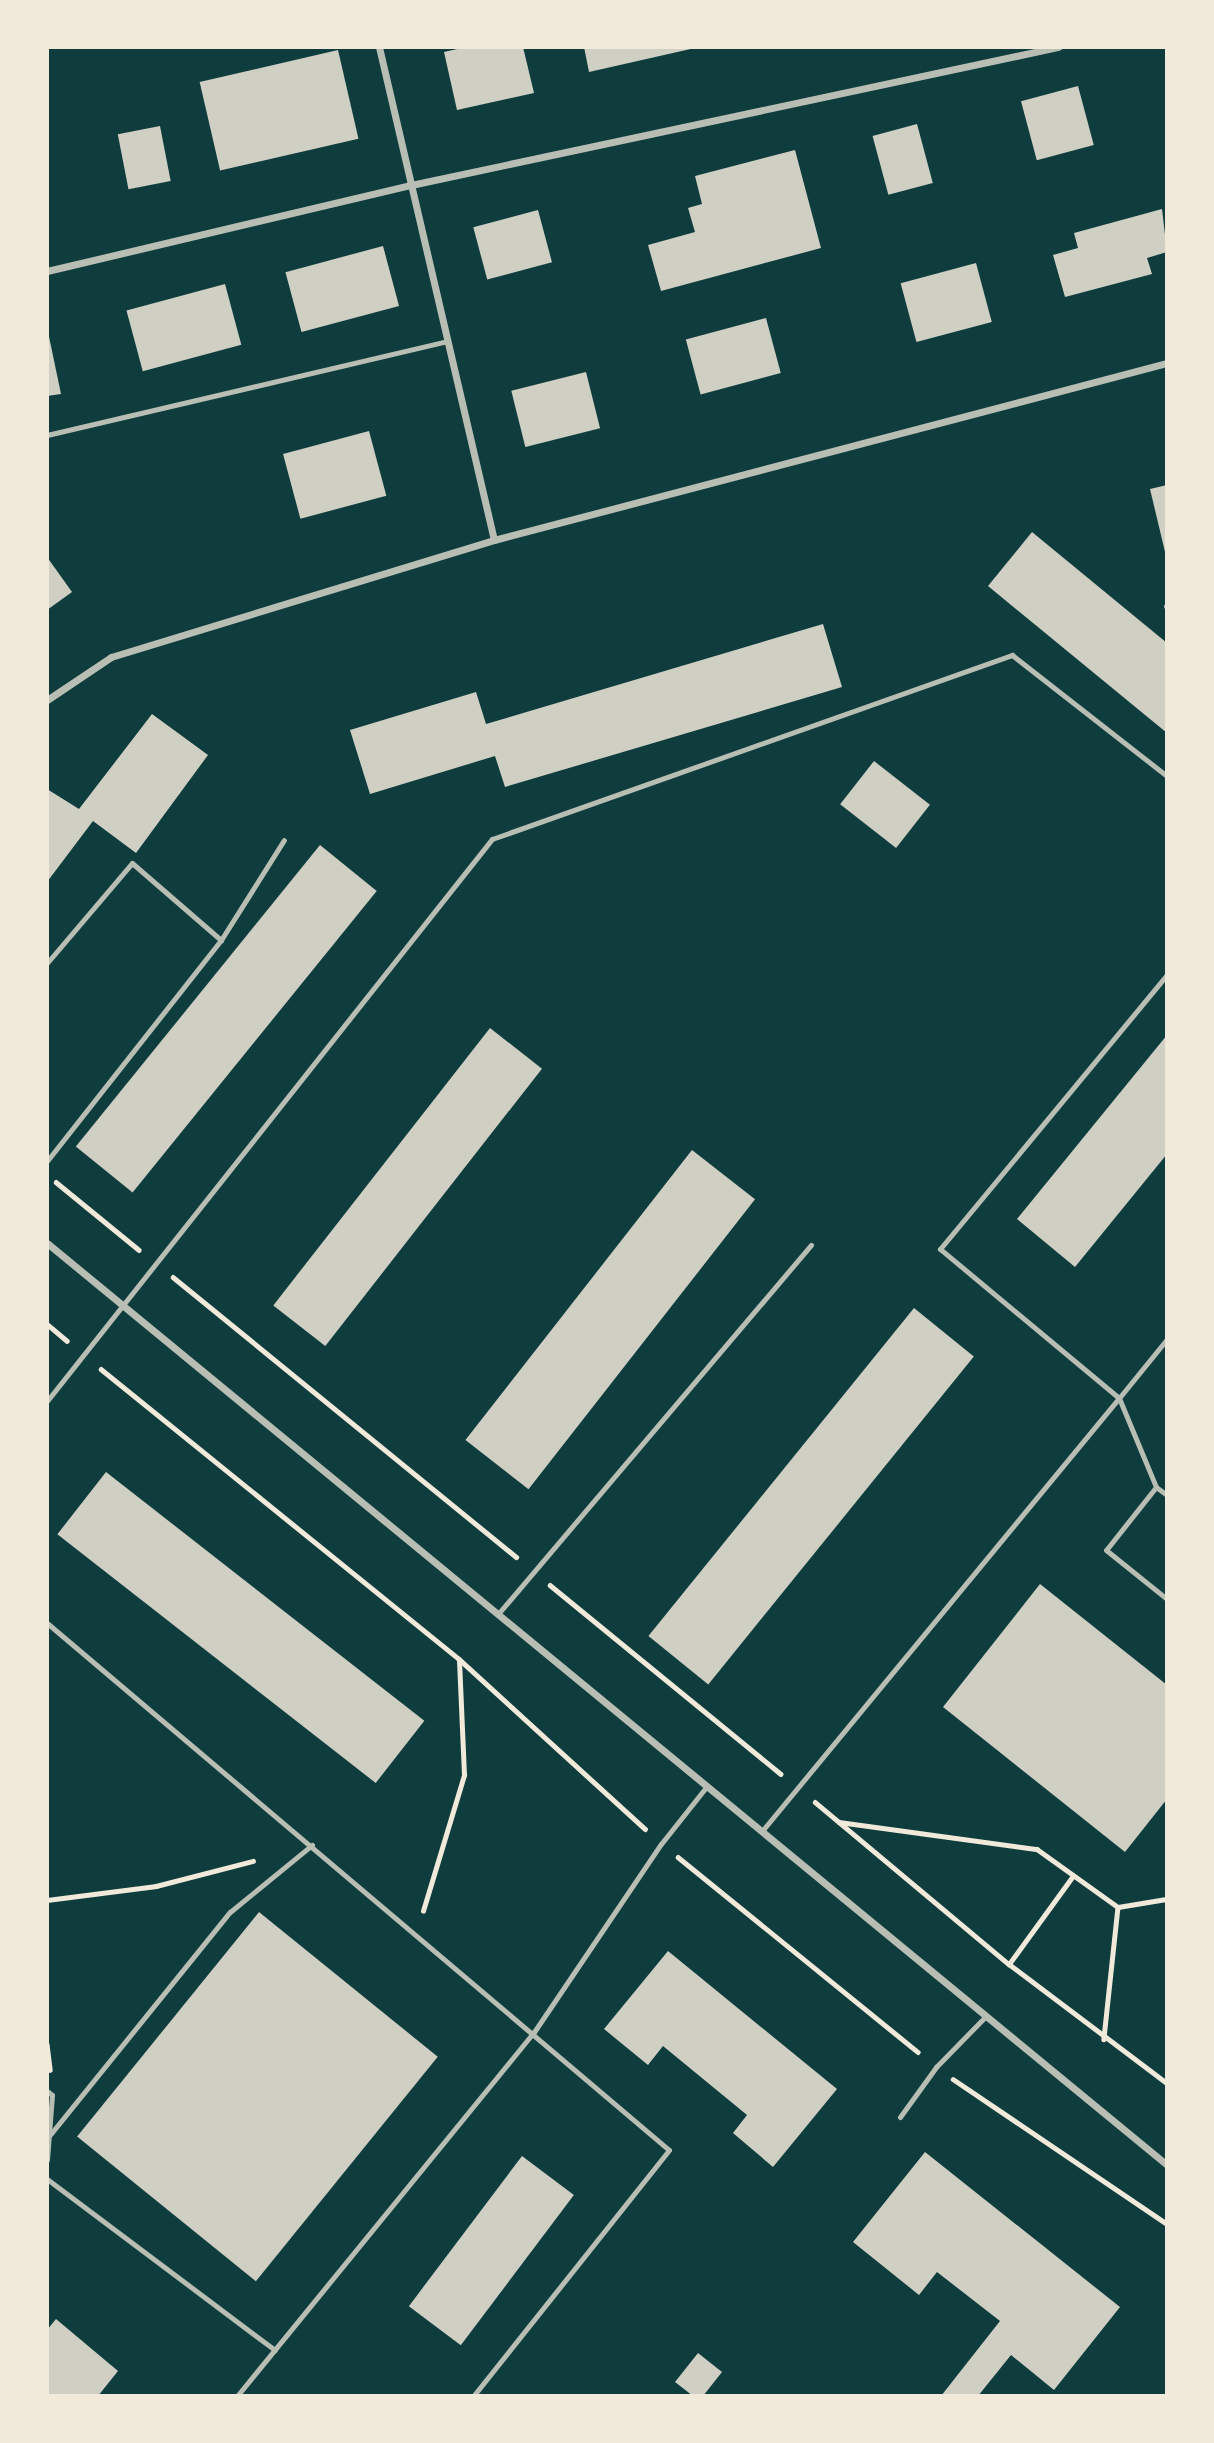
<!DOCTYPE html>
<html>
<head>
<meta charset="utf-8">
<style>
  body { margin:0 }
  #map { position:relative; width:1214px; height:2443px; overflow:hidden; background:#0f3d3e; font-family:"Roboto Condensed",sans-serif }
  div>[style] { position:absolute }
  .building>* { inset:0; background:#cfcfc3; transform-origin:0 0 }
  .path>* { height:4.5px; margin:-2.25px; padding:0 2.25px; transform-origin:2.25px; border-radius:2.25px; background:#f1e9da }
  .service>* { height:5px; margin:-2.5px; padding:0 2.5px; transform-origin:2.5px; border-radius:2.5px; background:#b8beb3 }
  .minor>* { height:7px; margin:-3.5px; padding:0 3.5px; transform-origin:3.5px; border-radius:3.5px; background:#b8beb3 }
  span { translate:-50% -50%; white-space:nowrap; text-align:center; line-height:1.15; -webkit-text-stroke:5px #f1e9da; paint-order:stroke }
  .frame { position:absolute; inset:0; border:49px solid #f1e9da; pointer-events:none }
</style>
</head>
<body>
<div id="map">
  <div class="building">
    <div style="clip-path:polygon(466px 47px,523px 47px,534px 93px,457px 110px,444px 52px)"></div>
    <div style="clip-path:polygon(584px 47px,695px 47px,695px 48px,589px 72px)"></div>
    <div style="left:338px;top:50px;width:91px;height:142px;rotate:77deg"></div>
    <div style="left:1078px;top:86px;width:61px;height:59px;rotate:75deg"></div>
    <div style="left:917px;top:124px;width:61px;height:46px;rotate:75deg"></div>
    <div style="left:160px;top:126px;width:56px;height:43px;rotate:79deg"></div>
    <div style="clip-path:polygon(795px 150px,821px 248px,661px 291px,648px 245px,695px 232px,688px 208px,702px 204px,695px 176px)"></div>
    <div style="clip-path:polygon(1162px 209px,1167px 252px,1147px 258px,1152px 274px,1065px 297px,1053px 255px,1078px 248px,1074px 233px)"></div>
    <div style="left:538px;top:210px;width:54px;height:67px;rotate:75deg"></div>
    <div style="left:383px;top:246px;width:62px;height:101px;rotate:75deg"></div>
    <div style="left:976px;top:263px;width:61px;height:78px;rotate:75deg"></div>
    <div style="left:225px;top:284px;width:63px;height:102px;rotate:75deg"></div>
    <div style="left:766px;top:318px;width:57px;height:83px;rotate:75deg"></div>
    <div style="clip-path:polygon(47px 327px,61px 394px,47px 396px)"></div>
    <div style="left:586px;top:372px;width:58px;height:77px;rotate:76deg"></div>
    <div style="left:369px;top:431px;width:67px;height:89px;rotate:75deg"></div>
    <div style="clip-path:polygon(1167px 485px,1167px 556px,1166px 556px,1150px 489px)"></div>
    <div style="clip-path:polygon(1032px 532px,1167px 643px,1167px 733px,988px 586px)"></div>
    <div style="clip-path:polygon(47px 557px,72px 592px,47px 610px)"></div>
    <div style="clip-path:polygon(823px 624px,842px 687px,505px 787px,495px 756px,370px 794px,350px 730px,476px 692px,486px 724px)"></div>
    <div style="clip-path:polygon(152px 714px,208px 755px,136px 853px,93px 821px,47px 882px,47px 789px,79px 809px)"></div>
    <div style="left:874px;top:761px;width:71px;height:55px;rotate:38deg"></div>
    <div style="left:320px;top:845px;width:73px;height:388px;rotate:39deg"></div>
    <div style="left:490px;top:1028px;width:66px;height:352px;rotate:38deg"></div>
    <div style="clip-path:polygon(1167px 1035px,1167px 1154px,1075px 1267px,1017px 1219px)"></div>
    <div style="left:692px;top:1150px;width:80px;height:368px;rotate:38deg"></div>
    <div style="left:914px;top:1308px;width:77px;height:422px;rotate:39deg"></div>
    <div style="left:106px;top:1472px;width:404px;height:79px;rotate:38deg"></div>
    <div style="clip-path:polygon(1040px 1584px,1167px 1685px,1167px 1799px,1125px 1852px,943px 1707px)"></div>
    <div style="left:259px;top:1912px;width:230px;height:289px;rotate:39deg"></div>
    <div style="clip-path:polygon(668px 1951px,837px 2089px,773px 2167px,733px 2133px,747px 2115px,663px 2046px,648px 2065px,604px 2029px)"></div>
    <div style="clip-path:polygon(925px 2152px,1120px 2307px,1054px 2390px,1011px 2355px,978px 2396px,941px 2396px,1000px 2321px,937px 2272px,919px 2295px,853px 2242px)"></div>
    <div style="left:522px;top:2156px;width:65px;height:188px;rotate:37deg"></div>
    <div style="clip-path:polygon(56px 2319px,118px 2371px,98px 2396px,47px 2396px,47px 2330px)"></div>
    <div style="clip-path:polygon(698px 2353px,722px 2372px,703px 2396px,693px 2396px,675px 2382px)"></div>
  </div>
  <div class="path">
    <div style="left:56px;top:1182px;width:107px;rotate:39.3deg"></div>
    <div style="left:173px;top:1277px;width:443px;rotate:39.2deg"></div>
    <div style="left:47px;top:1324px;width:26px;rotate:40deg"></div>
    <div style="left:101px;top:1369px;width:461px;rotate:39deg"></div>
    <div style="left:459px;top:1659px;width:252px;rotate:42.4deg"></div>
    <div style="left:550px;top:1585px;width:298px;rotate:39.3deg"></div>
    <div style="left:815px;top:1802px;width:253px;rotate:39.9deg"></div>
    <div style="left:1009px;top:1964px;width:198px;rotate:37deg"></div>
    <div style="left:839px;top:1822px;width:200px;rotate:7.8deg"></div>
    <div style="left:1037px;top:1849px;width:100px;rotate:35.6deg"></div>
    <div style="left:1118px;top:1907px;width:133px;rotate:96.1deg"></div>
    <div style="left:678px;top:1857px;width:309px;rotate:39.1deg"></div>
    <div style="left:47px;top:1900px;width:110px;rotate:-7.3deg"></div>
    <div style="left:156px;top:1886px;width:100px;rotate:-14.5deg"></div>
    <div style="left:1118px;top:1907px;width:50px;rotate:-9.3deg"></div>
    <div style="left:423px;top:1911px;width:142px;rotate:-73.2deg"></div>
    <div style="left:464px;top:1775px;width:115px;rotate:-92.5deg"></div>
    <div style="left:1009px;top:1964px;width:109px;rotate:-54deg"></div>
    <div style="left:47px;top:2044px;width:26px;rotate:83deg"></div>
    <div style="left:953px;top:2079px;width:258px;rotate:34.1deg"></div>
  </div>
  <div class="service">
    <div style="left:47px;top:435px;width:411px;rotate:-13.2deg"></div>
    <div style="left:1166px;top:606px;width:1px"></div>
    <div style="left:47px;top:963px;width:131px;rotate:-49.6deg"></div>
    <div style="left:132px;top:863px;width:118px;rotate:40.9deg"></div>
    <div style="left:47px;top:1161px;width:281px;rotate:-51.8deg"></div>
    <div style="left:221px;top:940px;width:118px;rotate:-57.8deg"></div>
    <div style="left:1167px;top:1339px;width:76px;rotate:129.1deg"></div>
    <div style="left:1119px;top:1398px;width:96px;rotate:67.4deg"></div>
    <div style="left:1156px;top:1487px;width:14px;rotate:36deg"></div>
    <div style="left:47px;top:1401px;width:717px;rotate:-51.63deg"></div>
    <div style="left:492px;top:839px;width:552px;rotate:-19.49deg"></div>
    <div style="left:1012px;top:655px;width:197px;rotate:38deg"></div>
    <div style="left:1156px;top:1487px;width:80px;rotate:128.4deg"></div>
    <div style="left:1106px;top:1550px;width:78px;rotate:38.8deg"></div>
    <div style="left:498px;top:1614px;width:484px;rotate:-49.7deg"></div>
    <div style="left:47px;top:1623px;width:815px;rotate:40.27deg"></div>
    <div style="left:669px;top:2150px;width:315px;rotate:128.5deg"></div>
    <div style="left:762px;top:1831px;width:561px;rotate:-50.5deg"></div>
    <div style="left:1119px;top:1398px;width:233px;rotate:-140.2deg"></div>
    <div style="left:940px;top:1249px;width:356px;rotate:-50.4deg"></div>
    <div style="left:47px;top:2091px;width:6px;rotate:39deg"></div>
    <div style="left:52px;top:2095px;width:65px;rotate:94.4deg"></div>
    <div style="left:900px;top:2117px;width:62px;rotate:-54.2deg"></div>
    <div style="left:936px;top:2067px;width:71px;rotate:-45.6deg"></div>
    <div style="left:49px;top:2136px;width:288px;rotate:-51.1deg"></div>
    <div style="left:230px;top:1912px;width:106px;rotate:-39.3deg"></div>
    <div style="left:47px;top:2179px;width:285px;rotate:36.9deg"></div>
    <div style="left:237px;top:2396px;width:470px;rotate:-50.8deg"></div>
    <div style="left:534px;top:2032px;width:227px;rotate:-56deg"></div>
    <div style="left:661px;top:1844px;width:74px;rotate:-51.6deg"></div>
  </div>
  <div class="minor">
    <div style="left:379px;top:47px;width:506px;rotate:76.87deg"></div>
    <div style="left:47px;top:271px;width:374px;rotate:-13.3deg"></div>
    <div style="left:411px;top:185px;width:662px;rotate:-12.04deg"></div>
    <div style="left:47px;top:700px;width:77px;rotate:-33.9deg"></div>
    <div style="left:111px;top:657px;width:400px;rotate:-17deg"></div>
    <div style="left:494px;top:540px;width:696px;rotate:-14.74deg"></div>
    <div style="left:47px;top:1243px;width:1451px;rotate:39.46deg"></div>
  </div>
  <div class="frame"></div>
</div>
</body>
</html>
